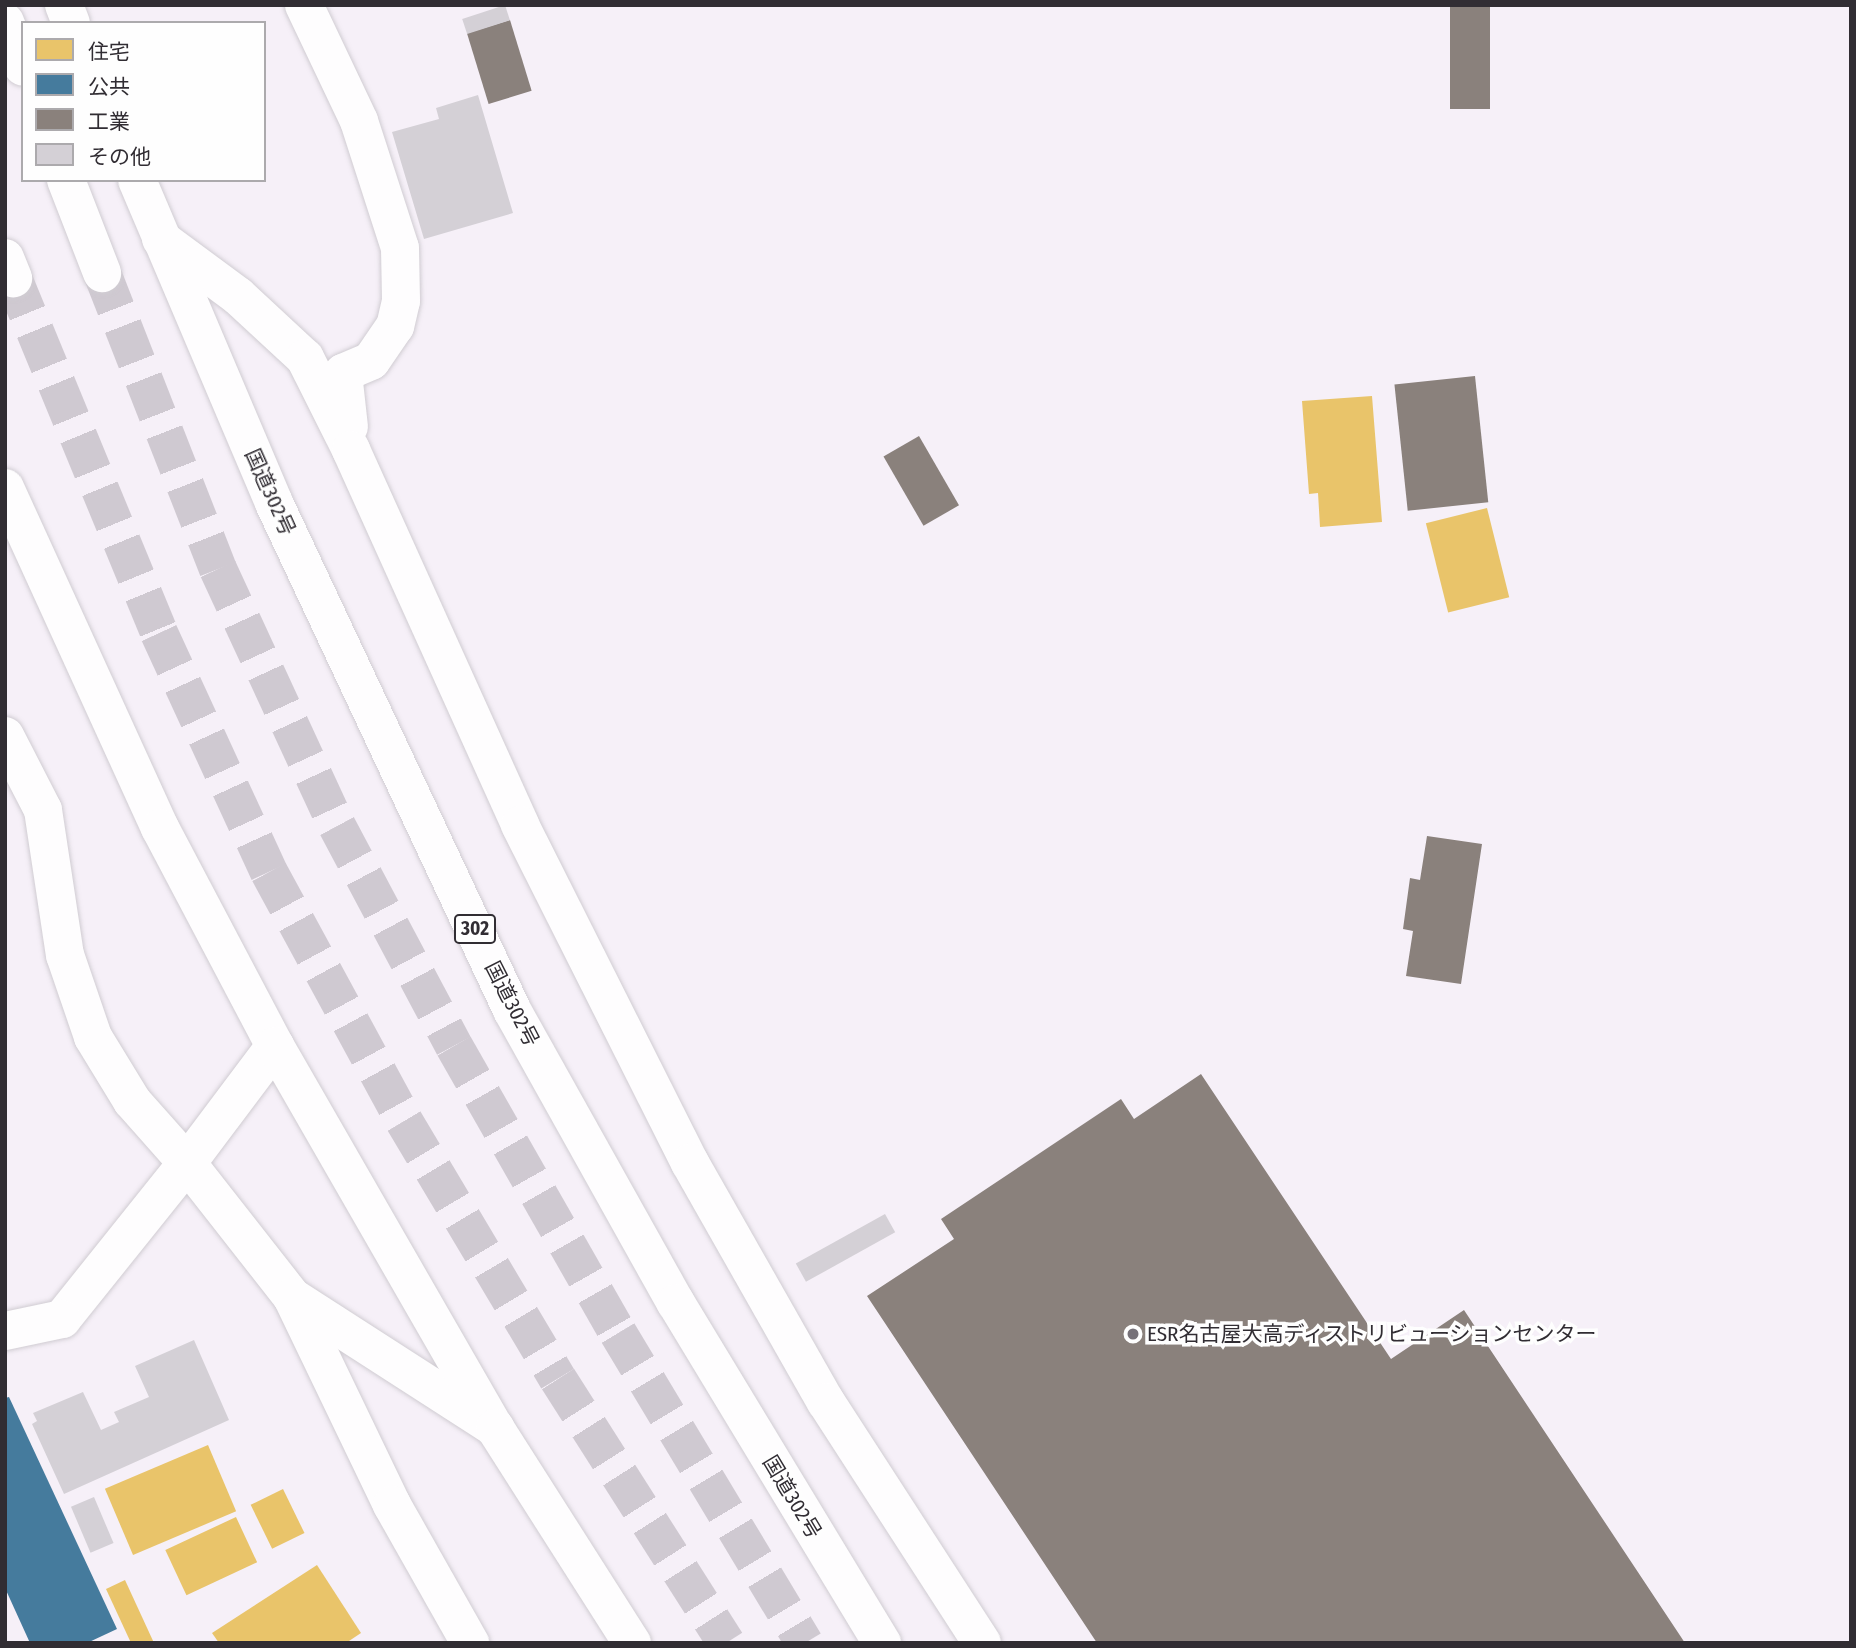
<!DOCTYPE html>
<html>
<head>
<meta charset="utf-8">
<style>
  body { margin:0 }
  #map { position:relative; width:1856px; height:1648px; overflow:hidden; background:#f6f0f8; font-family:"Fira Sans Condensed","Noto Sans JP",sans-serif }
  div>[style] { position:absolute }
  .homes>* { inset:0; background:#e9c46a; transform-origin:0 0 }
  .public>* { inset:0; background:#457b9d }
  .industry>* { inset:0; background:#8a817c; transform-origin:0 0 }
  .building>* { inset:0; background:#d4d0d6; transform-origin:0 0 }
  .highway-tunnel>* { height:38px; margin-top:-19px; transform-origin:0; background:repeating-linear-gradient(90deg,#cfc9d1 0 38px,transparent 0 57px) }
  .roads { filter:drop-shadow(0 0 2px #d0ccd2) drop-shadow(0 0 2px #d0ccd2) }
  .minor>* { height:38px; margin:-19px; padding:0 19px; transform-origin:19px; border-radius:19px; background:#fefdfe }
  .highway>* { height:38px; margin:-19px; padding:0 19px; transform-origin:19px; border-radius:19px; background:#fefdfe }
  .dots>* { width:19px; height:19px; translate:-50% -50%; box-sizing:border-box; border:4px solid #fefefe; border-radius:50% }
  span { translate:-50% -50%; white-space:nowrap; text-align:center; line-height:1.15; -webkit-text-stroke:7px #fefefe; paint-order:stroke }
  .shield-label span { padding:2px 5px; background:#fefefe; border:2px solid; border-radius:5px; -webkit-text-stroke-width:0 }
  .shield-label { font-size:19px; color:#312d33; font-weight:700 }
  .street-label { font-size:21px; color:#312d33 }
  .poi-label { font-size:21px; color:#312d33 }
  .left { translate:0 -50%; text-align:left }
  .frame { position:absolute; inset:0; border:7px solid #312d33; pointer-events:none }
  .legend { position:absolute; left:21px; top:21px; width:245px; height:161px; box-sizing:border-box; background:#fefefe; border:2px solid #acaaad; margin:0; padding:9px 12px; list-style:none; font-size:21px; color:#312d33 }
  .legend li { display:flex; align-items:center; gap:14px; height:35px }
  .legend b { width:35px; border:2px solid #acaaad }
</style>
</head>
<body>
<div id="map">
  <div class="homes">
    <div style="clip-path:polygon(1372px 396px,1382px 522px,1320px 527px,1318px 493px,1309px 494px,1302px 401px)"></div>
    <div style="left:1487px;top:508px;width:92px;height:63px;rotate:76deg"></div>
    <div style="left:208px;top:1445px;width:72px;height:112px;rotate:67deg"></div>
    <div style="left:283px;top:1489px;width:49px;height:36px;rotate:64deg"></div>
    <div style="left:236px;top:1517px;width:50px;height:78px;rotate:65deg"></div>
    <div style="clip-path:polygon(317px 1565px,361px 1633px,346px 1643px,219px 1643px,212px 1633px)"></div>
    <div style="clip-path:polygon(125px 1580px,154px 1643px,131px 1643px,106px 1589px)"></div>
  </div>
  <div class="public">
    <div style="clip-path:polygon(9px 1397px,117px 1629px,87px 1643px,30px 1643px,5px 1588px,5px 1398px)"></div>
  </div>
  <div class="industry">
    <div style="left:1450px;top:5px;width:40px;height:104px"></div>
    <div style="left:510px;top:20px;width:74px;height:45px;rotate:73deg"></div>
    <div style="left:1475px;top:376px;width:127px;height:81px;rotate:84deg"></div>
    <div style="left:919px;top:436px;width:80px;height:41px;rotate:60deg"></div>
    <div style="clip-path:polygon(1427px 836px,1482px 844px,1461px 984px,1406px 976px,1413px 931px,1403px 929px,1410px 878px,1420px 880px)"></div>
    <div style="clip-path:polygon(1201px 1074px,1391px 1359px,1464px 1310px,1685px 1643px,1097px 1643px,867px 1296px,954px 1239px,941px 1219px,1121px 1099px,1134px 1119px)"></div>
  </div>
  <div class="building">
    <div style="left:505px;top:5px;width:16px;height:45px;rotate:72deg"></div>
    <div style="clip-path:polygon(478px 95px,513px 213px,424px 239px,392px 132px,439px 119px,436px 108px)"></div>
    <div style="left:885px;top:1214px;width:21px;height:102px;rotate:61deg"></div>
    <div style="clip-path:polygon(194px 1340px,229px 1420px,64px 1494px,32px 1424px,37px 1421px,33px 1413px,83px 1392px,101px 1430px,119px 1422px,114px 1412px,149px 1397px,135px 1366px)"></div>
    <div style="left:94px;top:1497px;width:50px;height:25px;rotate:67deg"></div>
  </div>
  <div class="highway-tunnel">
    <div style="left:102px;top:273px;width:318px;rotate:68.6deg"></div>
    <div style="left:218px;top:569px;width:283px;rotate:65.2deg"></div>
    <div style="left:337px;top:826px;width:249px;rotate:62deg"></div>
    <div style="left:454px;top:1046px;width:331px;rotate:60.3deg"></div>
    <div style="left:618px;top:1333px;width:362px;rotate:59deg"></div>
    <div style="left:13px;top:278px;width:384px;rotate:67.6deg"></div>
    <div style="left:159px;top:633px;width:263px;rotate:65.3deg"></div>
    <div style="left:269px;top:872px;width:283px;rotate:61.5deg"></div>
    <div style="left:404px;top:1121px;width:300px;rotate:59.2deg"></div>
    <div style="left:558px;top:1379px;width:313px;rotate:57.5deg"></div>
  </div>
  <div class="roads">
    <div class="minor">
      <div style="left:304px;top:5px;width:128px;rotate:64.6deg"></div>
      <div style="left:359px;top:121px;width:133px;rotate:72.1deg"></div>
      <div style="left:400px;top:248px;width:53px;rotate:88.9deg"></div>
      <div style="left:401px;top:301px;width:26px;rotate:103deg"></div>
      <div style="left:395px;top:326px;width:42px;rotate:124.4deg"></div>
      <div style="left:371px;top:361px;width:30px;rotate:157deg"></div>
      <div style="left:343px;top:373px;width:54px;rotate:83.7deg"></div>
      <div style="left:161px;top:239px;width:96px;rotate:36.5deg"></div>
      <div style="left:238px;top:296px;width:91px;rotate:42.8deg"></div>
      <div style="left:305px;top:358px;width:103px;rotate:63.4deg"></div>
      <div style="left:351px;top:450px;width:411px;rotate:65.7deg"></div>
      <div style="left:520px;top:825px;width:378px;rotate:63.3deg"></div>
      <div style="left:690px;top:1163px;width:275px;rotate:60.4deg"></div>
      <div style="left:826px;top:1402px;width:287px;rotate:57.1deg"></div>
      <div style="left:5px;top:736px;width:83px;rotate:62.8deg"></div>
      <div style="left:43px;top:810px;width:147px;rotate:81.4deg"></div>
      <div style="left:65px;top:955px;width:87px;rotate:71.1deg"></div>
      <div style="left:93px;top:1037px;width:75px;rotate:58.6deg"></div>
      <div style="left:132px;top:1101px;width:83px;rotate:48.4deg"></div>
      <div style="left:187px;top:1163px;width:200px;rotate:128.7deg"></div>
      <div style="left:62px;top:1319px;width:58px;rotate:168.1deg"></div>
      <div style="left:275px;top:1046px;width:146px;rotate:126.9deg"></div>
      <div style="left:187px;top:1163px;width:170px;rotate:51.9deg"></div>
      <div style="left:292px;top:1297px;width:242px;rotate:32.8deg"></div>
      <div style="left:292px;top:1297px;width:231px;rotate:64.3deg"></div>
      <div style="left:392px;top:1505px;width:159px;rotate:60.5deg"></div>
    </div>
    <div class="highway">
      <div style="left:64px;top:5px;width:19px;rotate:69deg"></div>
      <div style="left:5px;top:22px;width:48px;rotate:68.2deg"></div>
      <div style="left:66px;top:180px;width:100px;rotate:68.8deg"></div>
      <div style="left:137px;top:180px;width:351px;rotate:67deg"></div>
      <div style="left:274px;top:503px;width:560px;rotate:64.85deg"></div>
      <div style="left:512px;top:1010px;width:336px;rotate:60.8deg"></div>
      <div style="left:676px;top:1303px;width:398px;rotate:58.8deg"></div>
      <div style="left:5px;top:258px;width:22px;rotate:68deg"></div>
      <div style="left:5px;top:488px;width:374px;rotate:65.5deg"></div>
      <div style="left:160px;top:828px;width:246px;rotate:62.2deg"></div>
      <div style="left:275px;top:1046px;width:441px;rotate:60.1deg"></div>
      <div style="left:495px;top:1428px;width:255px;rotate:57.5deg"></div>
    </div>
  </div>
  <div class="dots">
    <div style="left:1133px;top:1334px;background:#767178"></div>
  </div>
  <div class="shield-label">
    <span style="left:475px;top:929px">302</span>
  </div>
  <div class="street-label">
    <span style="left:270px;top:492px;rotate:66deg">国道302号</span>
    <span style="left:512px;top:1004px;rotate:63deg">国道302号</span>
    <span style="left:792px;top:1497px;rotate:59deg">国道302号</span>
  </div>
  <div class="poi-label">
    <span class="left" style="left:1147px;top:1334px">ESR名古屋大高ディストリビューションセンター</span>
  </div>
  <div class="frame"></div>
  <ul class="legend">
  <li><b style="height:19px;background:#e9c46a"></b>住宅</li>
  <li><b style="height:19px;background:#457b9d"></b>公共</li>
  <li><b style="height:19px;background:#8a817c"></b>工業</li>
  <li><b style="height:19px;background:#d4d0d6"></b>その他</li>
  </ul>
</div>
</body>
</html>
